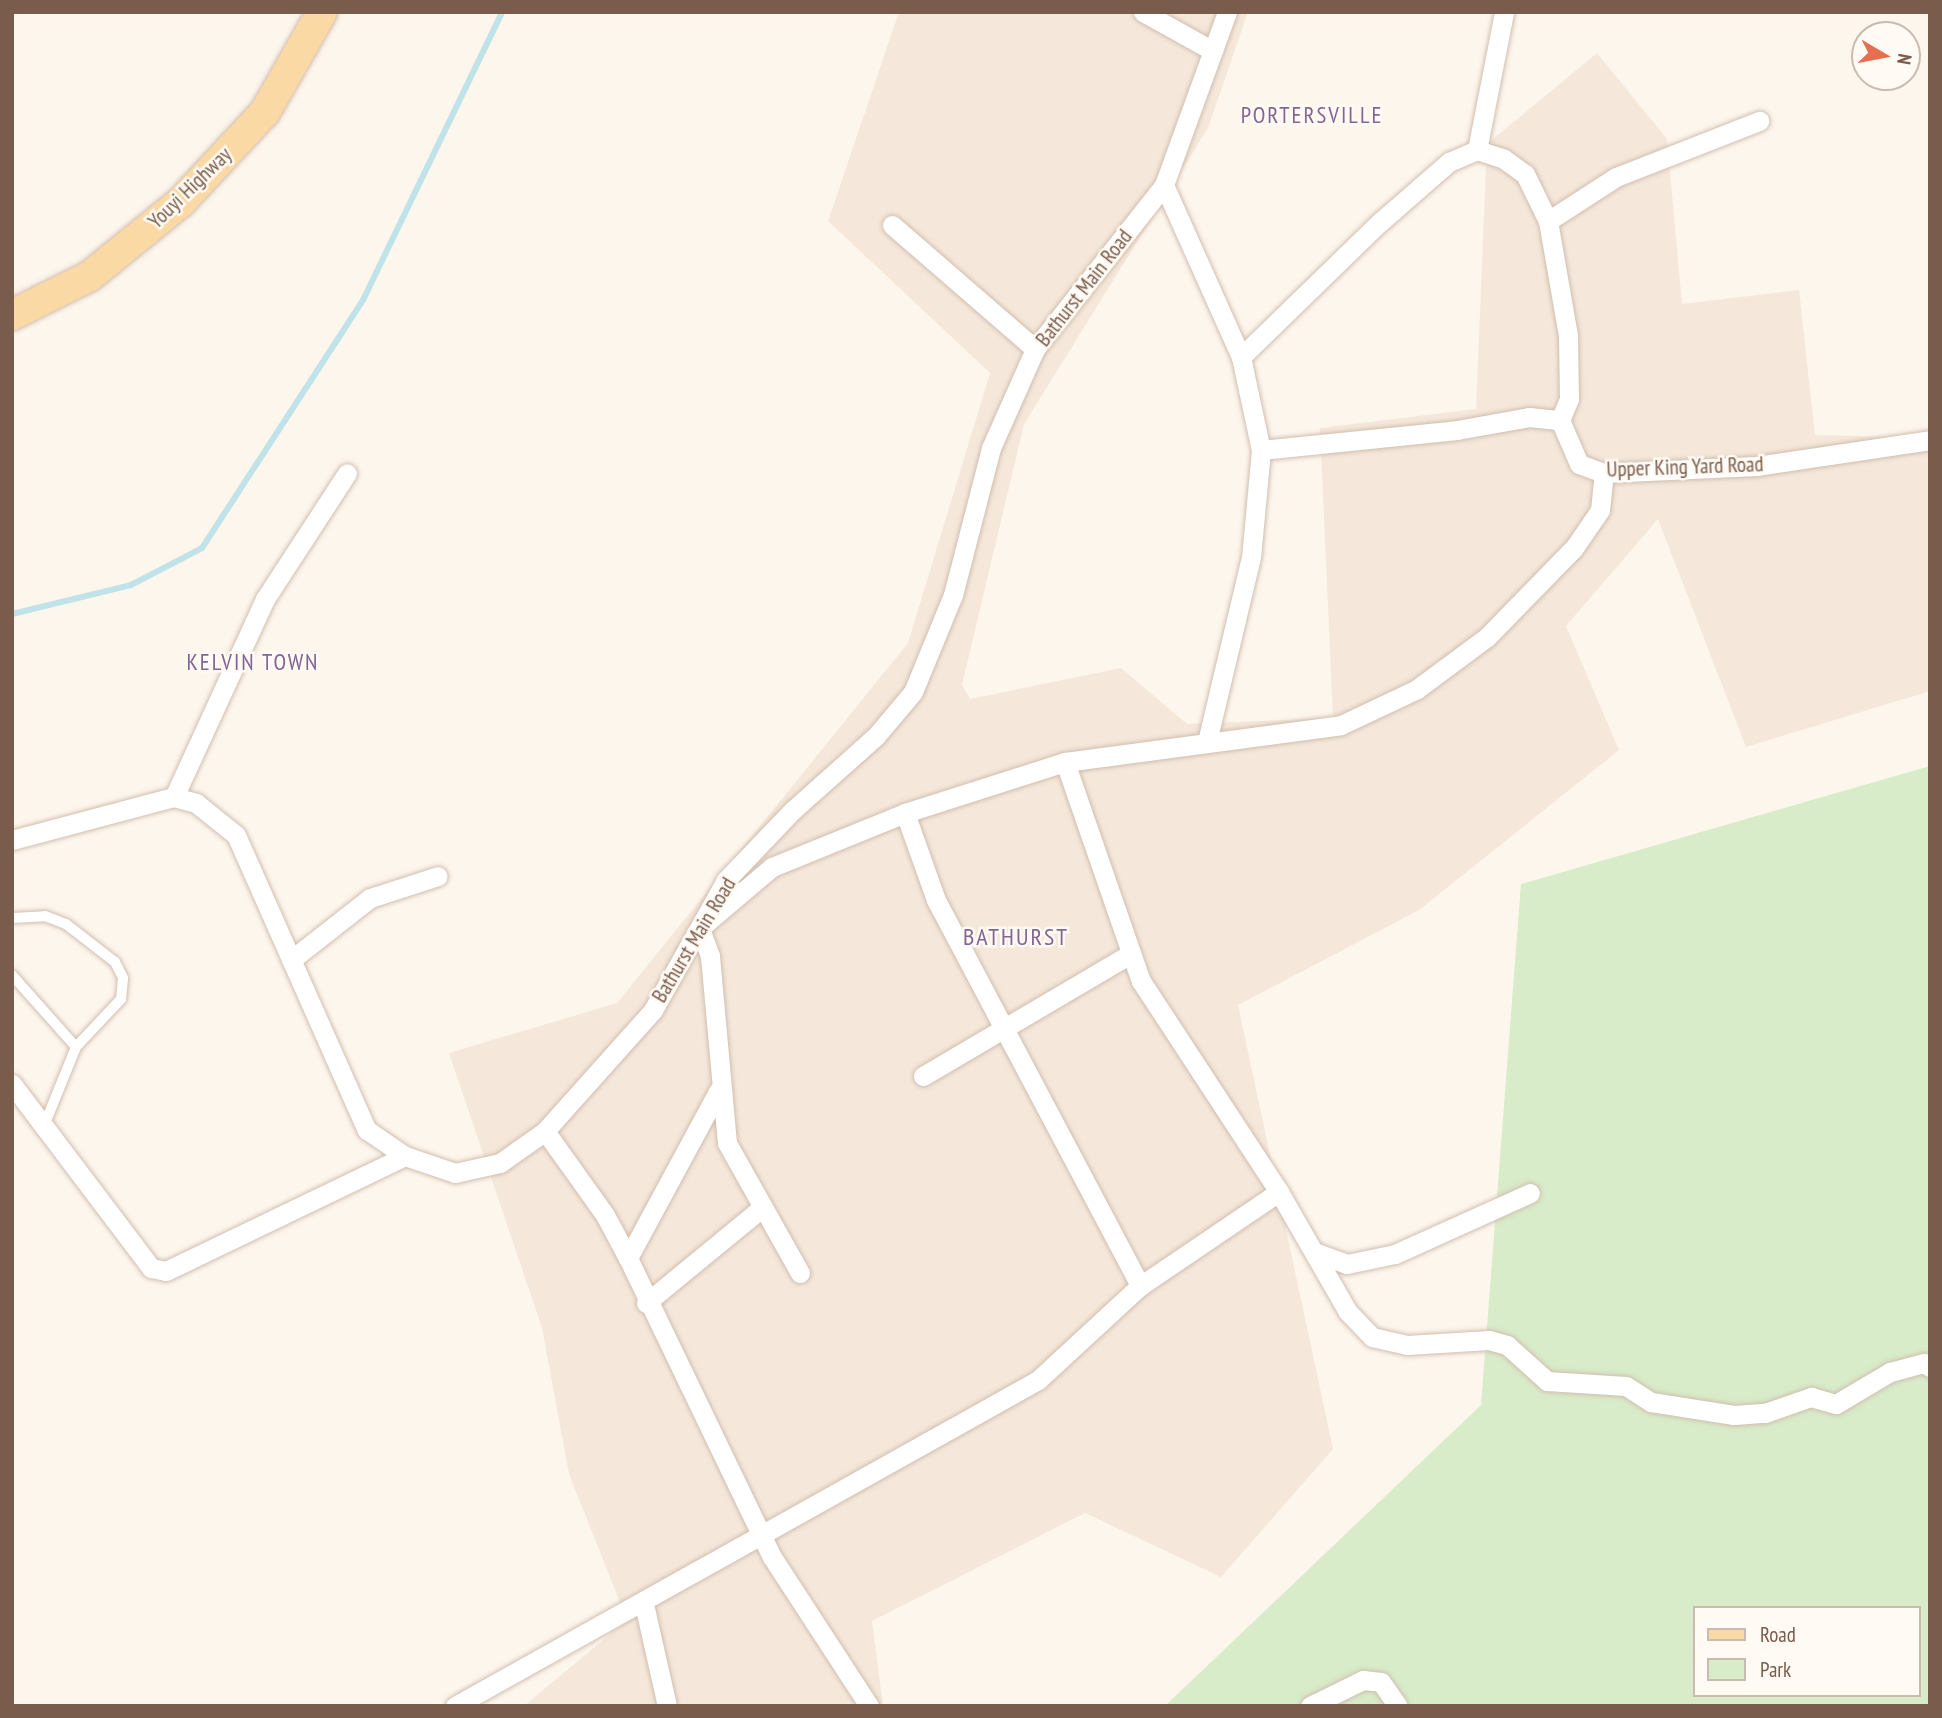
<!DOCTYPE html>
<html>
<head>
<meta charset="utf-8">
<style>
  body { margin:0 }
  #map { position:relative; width:1942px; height:1718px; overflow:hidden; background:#fdf6ec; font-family:"PT Sans Narrow",sans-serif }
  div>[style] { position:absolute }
  .residential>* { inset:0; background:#f5e8da }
  .green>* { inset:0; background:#d8ecc9 }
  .stream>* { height:6px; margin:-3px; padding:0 3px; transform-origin:3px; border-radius:3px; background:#bfe3e8 }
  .roads { filter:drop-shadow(0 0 2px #d1beb0) drop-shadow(0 0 2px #d1beb0) }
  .lane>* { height:10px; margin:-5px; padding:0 5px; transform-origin:5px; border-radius:5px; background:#fff }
  .street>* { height:19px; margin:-9.5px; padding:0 9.5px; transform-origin:9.5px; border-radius:9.5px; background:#fff }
  .primary>* { height:30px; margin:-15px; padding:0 15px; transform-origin:15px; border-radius:15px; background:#fbd9a5 }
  span { translate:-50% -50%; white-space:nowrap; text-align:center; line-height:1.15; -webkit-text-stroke:5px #fffaf3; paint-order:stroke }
  .street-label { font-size:21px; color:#7a5c4d }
  .neighbourhood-label { font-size:23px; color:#846695; letter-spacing:2px }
  .quarter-label { font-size:24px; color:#846695; letter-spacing:2px }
  .frame { position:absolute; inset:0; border:14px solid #7a5c4d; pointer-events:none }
  .legend { position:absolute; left:1693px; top:1606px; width:228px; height:91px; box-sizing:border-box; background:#fffaf3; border:2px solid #cabbb1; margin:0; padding:9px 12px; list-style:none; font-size:21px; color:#7a5c4d }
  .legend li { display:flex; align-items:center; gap:14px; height:35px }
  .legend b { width:35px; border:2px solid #cabbb1 }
  .north { position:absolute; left:1851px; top:21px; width:70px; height:70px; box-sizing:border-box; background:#fffaf3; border:2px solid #cabbb1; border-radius:50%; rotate:100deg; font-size:19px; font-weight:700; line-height:28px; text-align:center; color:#7a5c4d }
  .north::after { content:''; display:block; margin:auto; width:24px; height:32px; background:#e76f51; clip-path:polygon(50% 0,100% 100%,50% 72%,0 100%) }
</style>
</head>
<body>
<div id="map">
  <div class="residential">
    <div style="clip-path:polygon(899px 12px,1248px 12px,1208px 128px,1024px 424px,962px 685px,970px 699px,1121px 668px,1187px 724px,1333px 718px,1320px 428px,1476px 409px,1487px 144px,1597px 53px,1667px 139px,1682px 304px,1799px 290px,1815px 435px,1930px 438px,1930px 691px,1746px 747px,1658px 519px,1566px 626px,1619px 750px,1419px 910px,1238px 1005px,1333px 1449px,1221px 1577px,1085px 1513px,872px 1621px,883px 1706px,524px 1706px,627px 1620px,569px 1474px,542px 1328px,449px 1053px,617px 1003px,908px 643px,990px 373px,828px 221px)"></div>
  </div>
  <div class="green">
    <div style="clip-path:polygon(evenodd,1930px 766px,1930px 1706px,1165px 1706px,1481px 1405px,1521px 884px,1930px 766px,1695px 1608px,1919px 1608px,1919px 1695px,1695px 1695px,1695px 1608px)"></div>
  </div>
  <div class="stream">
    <div style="left:12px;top:614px;width:122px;rotate:-13.7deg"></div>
    <div style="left:131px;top:585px;width:80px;rotate:-27.5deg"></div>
    <div style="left:202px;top:548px;width:296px;rotate:-57deg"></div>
    <div style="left:363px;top:300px;width:320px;rotate:-64.2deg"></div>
  </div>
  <div class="roads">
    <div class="lane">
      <div style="left:12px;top:918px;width:33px;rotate:-3deg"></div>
      <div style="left:45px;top:916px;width:22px;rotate:21deg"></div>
      <div style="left:66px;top:924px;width:62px;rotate:37.8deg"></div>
      <div style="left:115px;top:962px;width:18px;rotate:63deg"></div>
      <div style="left:123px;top:978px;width:21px;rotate:95deg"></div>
      <div style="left:121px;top:999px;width:66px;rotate:133.2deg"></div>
      <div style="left:12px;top:975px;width:96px;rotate:48.4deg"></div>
      <div style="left:76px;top:1047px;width:85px;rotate:112.1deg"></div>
    </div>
    <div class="street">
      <div style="left:1143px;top:12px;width:80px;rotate:29.1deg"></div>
      <div style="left:1477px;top:150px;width:141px;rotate:-78.9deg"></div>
      <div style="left:1164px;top:185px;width:188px;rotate:65.9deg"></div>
      <div style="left:1241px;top:357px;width:95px;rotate:77.9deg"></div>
      <div style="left:1261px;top:450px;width:107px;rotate:95.3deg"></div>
      <div style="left:1251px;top:557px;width:189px;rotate:103.4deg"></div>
      <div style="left:1548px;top:221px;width:81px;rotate:-32.9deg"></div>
      <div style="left:1616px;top:177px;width:154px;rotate:-21.4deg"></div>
      <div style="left:892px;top:225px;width:189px;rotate:40.9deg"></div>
      <div style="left:1241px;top:357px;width:192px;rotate:-44.2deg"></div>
      <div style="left:1379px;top:223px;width:93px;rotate:-41.1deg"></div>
      <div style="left:1449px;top:162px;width:30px;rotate:-23deg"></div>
      <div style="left:1477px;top:150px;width:28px;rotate:18deg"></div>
      <div style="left:1504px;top:159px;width:26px;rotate:36deg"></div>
      <div style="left:1525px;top:174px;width:52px;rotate:63.9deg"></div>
      <div style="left:1548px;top:221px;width:117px;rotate:80.1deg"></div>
      <div style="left:1568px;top:336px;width:63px;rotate:89.1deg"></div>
      <div style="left:1569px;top:399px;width:23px;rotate:113deg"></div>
      <div style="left:1261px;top:450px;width:197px;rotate:-5.8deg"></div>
      <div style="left:1457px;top:430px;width:73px;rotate:-10.2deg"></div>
      <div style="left:1529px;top:417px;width:31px;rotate:6deg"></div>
      <div style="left:1560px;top:420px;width:48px;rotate:66.6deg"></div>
      <div style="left:1579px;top:464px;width:27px;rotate:20deg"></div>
      <div style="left:1604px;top:473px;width:153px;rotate:-2.6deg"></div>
      <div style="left:1757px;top:466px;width:175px;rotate:-8.5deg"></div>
      <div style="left:1065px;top:762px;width:232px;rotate:70.9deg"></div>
      <div style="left:1141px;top:981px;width:252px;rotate:56.8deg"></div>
      <div style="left:1279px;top:1192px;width:138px;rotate:60.1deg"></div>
      <div style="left:1348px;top:1312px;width:35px;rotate:46deg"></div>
      <div style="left:1372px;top:1337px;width:36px;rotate:13deg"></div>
      <div style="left:1407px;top:1345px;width:82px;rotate:-3.5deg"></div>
      <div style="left:1489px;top:1340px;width:19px;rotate:16deg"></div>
      <div style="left:1507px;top:1345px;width:54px;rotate:42deg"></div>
      <div style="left:1547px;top:1381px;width:79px;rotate:3.6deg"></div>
      <div style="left:1626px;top:1386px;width:30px;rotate:33deg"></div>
      <div style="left:1651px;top:1402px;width:84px;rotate:8.9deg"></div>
      <div style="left:1734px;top:1415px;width:31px;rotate:-4deg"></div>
      <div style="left:1765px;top:1413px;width:49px;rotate:-19.2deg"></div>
      <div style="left:1811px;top:1397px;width:26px;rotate:16deg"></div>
      <div style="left:1836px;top:1404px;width:63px;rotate:-30.7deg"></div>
      <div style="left:1890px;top:1372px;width:35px;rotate:-15deg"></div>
      <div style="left:1924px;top:1363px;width:7px;rotate:34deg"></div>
      <div style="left:174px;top:797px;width:218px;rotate:-65.3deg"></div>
      <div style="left:265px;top:599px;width:150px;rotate:-56.9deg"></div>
      <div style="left:905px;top:813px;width:92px;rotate:70.4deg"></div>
      <div style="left:936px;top:900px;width:437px;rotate:62.1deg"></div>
      <div style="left:12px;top:840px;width:168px;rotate:-14.9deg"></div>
      <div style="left:174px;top:797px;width:23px;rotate:15deg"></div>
      <div style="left:196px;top:803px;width:51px;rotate:38.7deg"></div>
      <div style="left:236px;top:835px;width:323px;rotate:66.1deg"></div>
      <div style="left:367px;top:1130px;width:46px;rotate:34.4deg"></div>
      <div style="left:405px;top:1156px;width:53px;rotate:18.8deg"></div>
      <div style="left:455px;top:1173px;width:46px;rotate:-12.5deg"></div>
      <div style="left:500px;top:1163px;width:55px;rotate:-35.4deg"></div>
      <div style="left:545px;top:1131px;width:162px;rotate:-48.2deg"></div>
      <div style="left:653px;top:1010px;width:149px;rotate:-60.7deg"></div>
      <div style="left:726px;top:880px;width:97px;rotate:-46.3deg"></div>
      <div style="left:793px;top:810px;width:111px;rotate:-41.7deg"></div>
      <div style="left:876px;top:736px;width:57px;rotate:-49.9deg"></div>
      <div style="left:913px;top:692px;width:105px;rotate:-67.6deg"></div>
      <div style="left:953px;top:595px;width:152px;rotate:-75.5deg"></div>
      <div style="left:991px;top:448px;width:108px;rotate:-66deg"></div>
      <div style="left:1035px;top:349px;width:209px;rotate:-51.8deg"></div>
      <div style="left:1164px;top:185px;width:184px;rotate:-70deg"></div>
      <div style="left:291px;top:960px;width:100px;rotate:-38.1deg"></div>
      <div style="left:370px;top:898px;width:71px;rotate:-17.9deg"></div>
      <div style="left:923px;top:1076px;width:240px;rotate:-30.5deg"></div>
      <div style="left:12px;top:1084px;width:231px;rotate:52.9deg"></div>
      <div style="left:151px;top:1268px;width:15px;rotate:11deg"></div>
      <div style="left:166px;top:1271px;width:265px;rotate:-25.7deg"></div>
      <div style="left:545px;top:1131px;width:103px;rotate:54.5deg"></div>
      <div style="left:605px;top:1215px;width:49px;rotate:61.9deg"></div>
      <div style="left:628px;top:1258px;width:332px;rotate:64.3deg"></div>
      <div style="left:772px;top:1557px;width:178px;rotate:56.9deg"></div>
      <div style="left:1314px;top:1252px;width:35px;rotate:20deg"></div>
      <div style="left:1347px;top:1264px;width:49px;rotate:-11.8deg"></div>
      <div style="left:1395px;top:1254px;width:148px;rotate:-24.3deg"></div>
      <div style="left:628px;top:1258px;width:191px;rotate:-61.6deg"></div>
      <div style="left:800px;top:1273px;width:149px;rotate:-119.3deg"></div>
      <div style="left:727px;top:1143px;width:188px;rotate:-95.2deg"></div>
      <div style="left:710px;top:956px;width:30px;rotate:-110deg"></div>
      <div style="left:700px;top:928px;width:94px;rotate:-40.3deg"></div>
      <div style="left:772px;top:867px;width:144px;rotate:-22.1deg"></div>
      <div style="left:905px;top:813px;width:168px;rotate:-17.7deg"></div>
      <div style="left:1065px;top:762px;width:278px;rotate:-7.6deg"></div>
      <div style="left:1341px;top:725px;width:84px;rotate:-25.3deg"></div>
      <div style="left:1417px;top:689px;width:87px;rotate:-36.6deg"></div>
      <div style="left:1487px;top:637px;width:124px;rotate:-45.7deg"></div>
      <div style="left:1574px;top:548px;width:46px;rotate:-55.6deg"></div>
      <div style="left:1600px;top:510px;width:37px;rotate:-84deg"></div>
      <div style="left:646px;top:1303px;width:151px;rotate:-39.4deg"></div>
      <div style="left:644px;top:1604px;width:105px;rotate:77.3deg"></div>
      <div style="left:455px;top:1706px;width:668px;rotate:-29.21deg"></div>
      <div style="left:1038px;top:1380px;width:139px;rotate:-42.7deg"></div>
      <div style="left:1140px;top:1286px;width:168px;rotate:-34.1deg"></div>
      <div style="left:1310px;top:1706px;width:59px;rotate:-26.1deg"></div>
      <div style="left:1363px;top:1680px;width:18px;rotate:6deg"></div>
      <div style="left:1381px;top:1682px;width:29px;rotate:55deg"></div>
    </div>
    <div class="primary">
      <div style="left:12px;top:315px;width:87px;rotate:-26.6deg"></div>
      <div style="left:90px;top:276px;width:117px;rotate:-39.1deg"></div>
      <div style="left:181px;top:202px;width:123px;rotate:-47deg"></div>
      <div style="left:265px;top:112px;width:115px;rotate:-60.3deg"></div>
    </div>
  </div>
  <div class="street-label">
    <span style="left:190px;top:188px;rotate:-44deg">Youyi Highway</span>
    <span style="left:1084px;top:288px;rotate:-52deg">Bathurst Main Road</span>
    <span style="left:1685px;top:467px;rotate:-2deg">Upper King Yard Road</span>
    <span style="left:694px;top:940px;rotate:-59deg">Bathurst Main Road</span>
  </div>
  <div class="neighbourhood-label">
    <span style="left:1312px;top:115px">PORTERSVILLE</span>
    <span style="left:253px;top:662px">KELVIN TOWN</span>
  </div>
  <div class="quarter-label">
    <span style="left:1016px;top:937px">BATHURST</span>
  </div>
  <div class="frame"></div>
  <ul class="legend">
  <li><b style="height:9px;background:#fbd9a5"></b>Road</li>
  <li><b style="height:19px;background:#d8ecc9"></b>Park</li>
  </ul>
  <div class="north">N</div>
</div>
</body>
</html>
